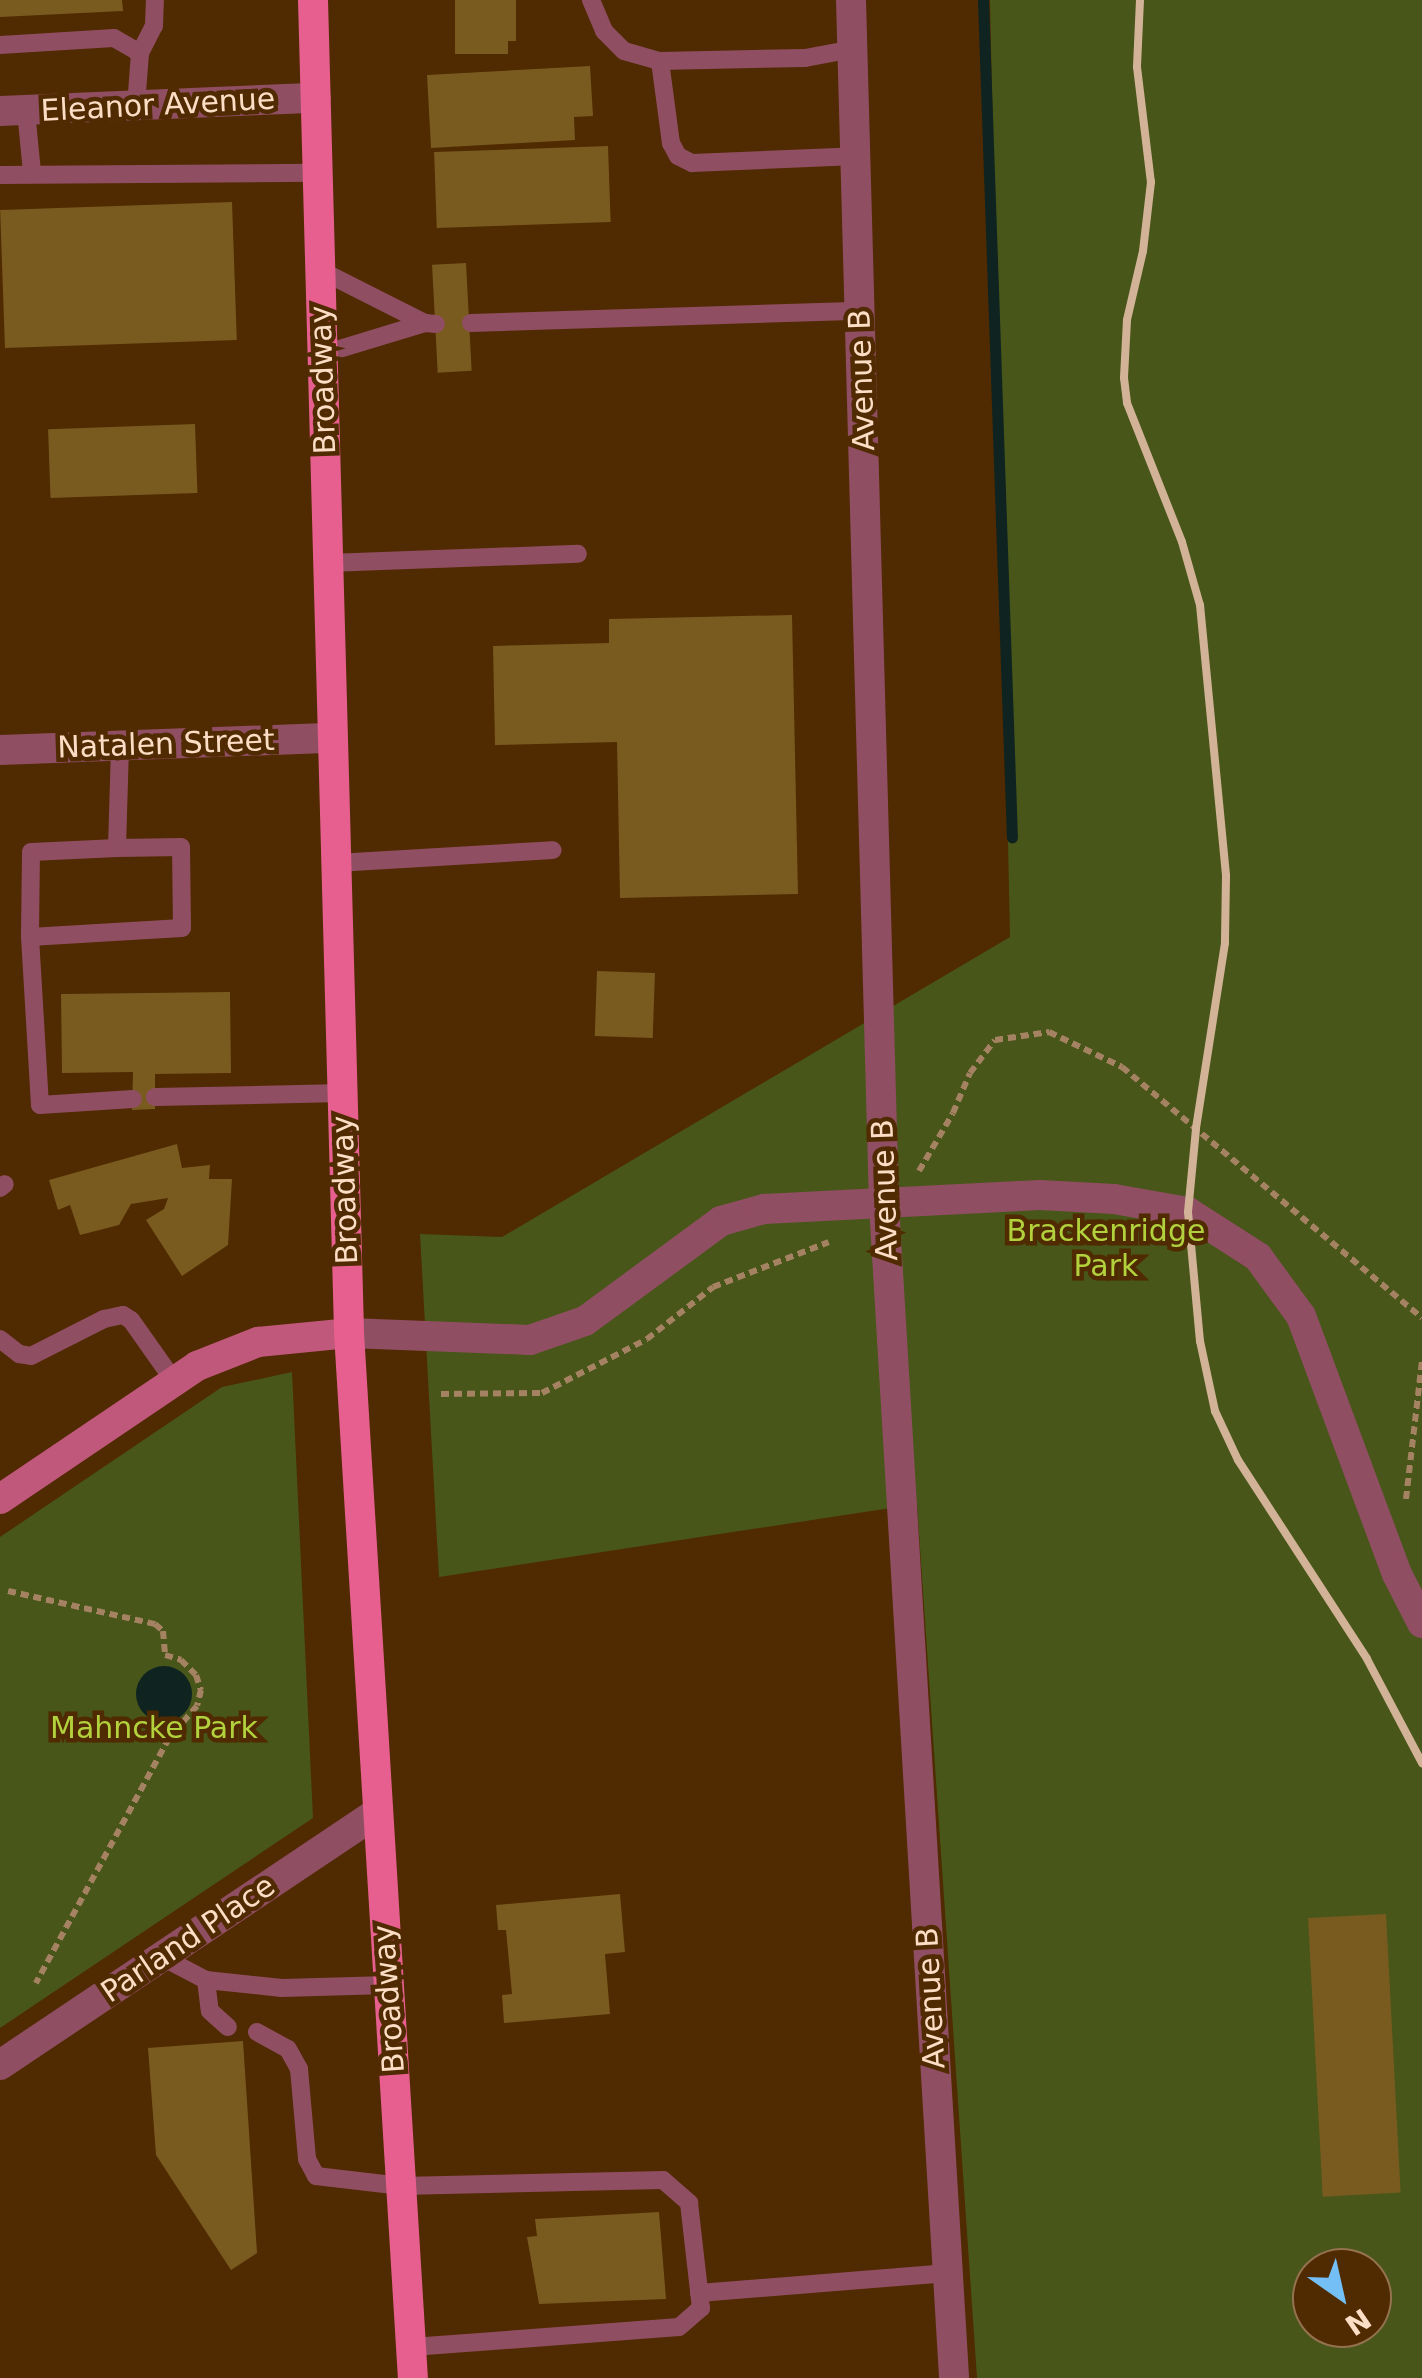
<!DOCTYPE html>
<html>
<head>
<meta charset="utf-8">
<style>
  body { margin:0 }
  #map { position:relative; width:1422px; height:2378px; overflow:hidden; background:#502a01; font-family:"DejaVu Sans",sans-serif }
  div>[style] { position:absolute }
  .green>* { inset:0; background:#485619 }
  .water>* { inset:0; background:#0f2420 }
  .round { border-radius:50% }
  .stream>* { height:11px; margin:-5.5px; padding:0 5.5px; transform-origin:5.5px; border-radius:5.5px; background:#0f2420 }
  .building>* { inset:0; background:#795b1f; transform-origin:0 0 }
  .path>* { height:6px; margin-top:-3px; transform-origin:0; background:repeating-linear-gradient(90deg,#a58262 0 8px,transparent 0 13px) }
  .lane>* { height:18px; margin:-9px; padding:0 9px; transform-origin:9px; border-radius:9px; background:#904e62 }
  .street>* { height:30px; margin:-15px; padding:0 15px; transform-origin:15px; border-radius:15px; background:#904e62 }
  .secondary>* { height:30px; margin:-15px; padding:0 15px; transform-origin:15px; border-radius:15px; background:#c0587b }
  .primary>* { height:30px; margin:-15px; padding:0 15px; transform-origin:15px; border-radius:15px; background:#e65f8e }
  .rail>* { height:8px; margin:-4px; padding:0 4px; transform-origin:4px; border-radius:4px; background:#d3b397 }
  span { translate:-50% -50%; white-space:nowrap; text-align:center; line-height:1.15; -webkit-text-stroke:9px #502a01; paint-order:stroke }
  .street-label { font-size:30px; color:#fcddc5 }
  .park-label { font-size:30px; color:#b2d23d }
  .north { position:absolute; left:1292px; top:2248px; width:100px; height:100px; box-sizing:border-box; background:#502a01; border:2px solid #95724f; border-radius:50%; rotate:146deg; font-size:28px; font-weight:700; line-height:40px; text-align:center; color:#fcddc5 }
  .north::after { content:''; display:block; margin:auto; width:35px; height:45px; background:#74c0f6; clip-path:polygon(50% 0,100% 100%,50% 72%,0 100%) }
</style>
</head>
<body>
<div id="map">
  <div class="green">
    <div style="clip-path:polygon(evenodd,990px 0,1422px 0,1422px 2378px,977px 2378px,917px 1504px,439px 1577px,420px 1234px,502px 1237px,1010px 937px,990px 0,1312px 2268px,1372px 2268px,1372px 2328px,1312px 2328px,1312px 2268px)"></div>
    <div style="clip-path:polygon(292px 1372px,313px 1818px,0 2028px,0 1537px,222px 1387px)"></div>
  </div>
  <div class="water">
    <div class="round" style="left:136px;top:1666px;width:56px;height:56px"></div>
  </div>
  <div class="stream">
    <div style="left:983px;top:0;width:838px;rotate:88.02deg"></div>
  </div>
  <div class="building">
    <div style="clip-path:polygon(0 0,122px 0,123px 11px,0 17px)"></div>
    <div style="clip-path:polygon(455px 0,516px 0,516px 41px,508px 41px,508px 54px,455px 54px)"></div>
    <div style="clip-path:polygon(590px 66px,593px 116px,574px 117px,575px 140px,431px 148px,427px 75px)"></div>
    <div style="left:608px;top:146px;width:76px;height:174px;rotate:88deg"></div>
    <div style="left:232px;top:202px;width:138px;height:232px;rotate:88deg"></div>
    <div style="left:466px;top:263px;width:108px;height:34px;rotate:87deg"></div>
    <div style="left:195px;top:424px;width:69px;height:147px;rotate:88deg"></div>
    <div style="clip-path:polygon(792px 615px,798px 894px,620px 898px,617px 742px,495px 745px,493px 646px,609px 643px,609px 619px)"></div>
    <div style="left:597px;top:971px;width:58px;height:65px;rotate:2deg"></div>
    <div style="clip-path:polygon(230px 992px,231px 1073px,155px 1074px,155px 1109px,132px 1110px,133px 1072px,62px 1073px,61px 994px)"></div>
    <div style="clip-path:polygon(177px 1144px,182px 1168px,210px 1165px,209px 1179px,232px 1179px,228px 1245px,182px 1276px,146px 1220px,164px 1209px,168px 1198px,131px 1204px,119px 1225px,80px 1235px,70px 1205px,58px 1210px,49px 1180px)"></div>
    <div style="clip-path:polygon(620px 1894px,625px 1952px,605px 1954px,610px 2014px,504px 2023px,502px 1995px,512px 1994px,506px 1930px,498px 1930px,496px 1905px)"></div>
    <div style="left:1386px;top:1914px;width:279px;height:78px;rotate:87deg"></div>
    <div style="clip-path:polygon(243px 2041px,257px 2253px,231px 2270px,156px 2155px,148px 2048px)"></div>
    <div style="clip-path:polygon(659px 2212px,666px 2299px,539px 2304px,527px 2237px,537px 2236px,535px 2219px)"></div>
  </div>
  <div class="path">
    <div style="left:919px;top:1171px;width:67px;rotate:-59.6deg"></div>
    <div style="left:953px;top:1113px;width:43px;rotate:-67deg"></div>
    <div style="left:970px;top:1073px;width:41px;rotate:-52.9deg"></div>
    <div style="left:995px;top:1040px;width:55px;rotate:-8.4deg"></div>
    <div style="left:1049px;top:1032px;width:81px;rotate:25.6deg"></div>
    <div style="left:1122px;top:1067px;width:391px;rotate:39.9deg"></div>
    <div style="left:441px;top:1394px;width:101px;rotate:-0.6deg"></div>
    <div style="left:542px;top:1393px;width:118px;rotate:-27.2deg"></div>
    <div style="left:647px;top:1339px;width:84px;rotate:-38.2deg"></div>
    <div style="left:713px;top:1287px;width:124px;rotate:-21.2deg"></div>
    <div style="left:1406px;top:1499px;width:139px;rotate:-83.4deg"></div>
    <div style="left:8px;top:1591px;width:151px;rotate:12.7deg"></div>
    <div style="left:155px;top:1624px;width:11px;rotate:41deg"></div>
    <div style="left:163px;top:1631px;width:24px;rotate:85deg"></div>
    <div style="left:165px;top:1655px;width:17px;rotate:17deg"></div>
    <div style="left:181px;top:1660px;width:21px;rotate:45deg"></div>
    <div style="left:196px;top:1675px;width:16px;rotate:72deg"></div>
    <div style="left:201px;top:1690px;width:16px;rotate:104deg"></div>
    <div style="left:197px;top:1706px;width:43px;rotate:131.2deg"></div>
    <div style="left:169px;top:1738px;width:279px;rotate:118.5deg"></div>
  </div>
  <div class="lane">
    <div style="left:591px;top:0;width:34px;rotate:67deg"></div>
    <div style="left:604px;top:31px;width:28px;rotate:45deg"></div>
    <div style="left:624px;top:51px;width:37px;rotate:16deg"></div>
    <div style="left:660px;top:61px;width:83px;rotate:82.4deg"></div>
    <div style="left:671px;top:143px;width:15px;rotate:62deg"></div>
    <div style="left:678px;top:156px;width:16px;rotate:27deg"></div>
    <div style="left:692px;top:163px;width:164px;rotate:-2.4deg"></div>
    <div style="left:0;top:45px;width:114px;rotate:-3.5deg"></div>
    <div style="left:114px;top:38px;width:30px;rotate:30deg"></div>
    <div style="left:140px;top:53px;width:53px;rotate:94.3deg"></div>
    <div style="left:140px;top:53px;width:30px;rotate:-63deg"></div>
    <div style="left:154px;top:26px;width:26px;rotate:-88deg"></div>
    <div style="left:660px;top:61px;width:145px;rotate:-1.2deg"></div>
    <div style="left:805px;top:58px;width:49px;rotate:-10.6deg"></div>
    <div style="left:26px;top:111px;width:61px;rotate:84.4deg"></div>
    <div style="left:0;top:175px;width:318px;rotate:-0.4deg"></div>
    <div style="left:320px;top:270px;width:118px;rotate:26.8deg"></div>
    <div style="left:471px;top:323px;width:389px;rotate:-1.8deg"></div>
    <div style="left:323px;top:354px;width:107px;rotate:-16.9deg"></div>
    <div style="left:425px;top:323px;width:11px;rotate:5deg"></div>
    <div style="left:328px;top:563px;width:250px;rotate:-2.1deg"></div>
    <div style="left:117px;top:848px;width:86px;rotate:177.3deg"></div>
    <div style="left:31px;top:852px;width:85px;rotate:90.7deg"></div>
    <div style="left:30px;top:937px;width:168px;rotate:86.6deg"></div>
    <div style="left:40px;top:1105px;width:93px;rotate:-3.7deg"></div>
    <div style="left:336px;top:863px;width:217px;rotate:-3.4deg"></div>
    <div style="left:30px;top:937px;width:152px;rotate:-3.4deg"></div>
    <div style="left:182px;top:928px;width:81px;rotate:-90.7deg"></div>
    <div style="left:181px;top:847px;width:64px;rotate:179.1deg"></div>
    <div style="left:117px;top:848px;width:100px;rotate:-88.3deg"></div>
    <div style="left:155px;top:1097px;width:188px;rotate:-1.2deg"></div>
    <div style="left:0;top:1188px;width:6px;rotate:-39deg"></div>
    <div style="left:0;top:1339px;width:24px;rotate:38deg"></div>
    <div style="left:19px;top:1354px;width:12px;rotate:9deg"></div>
    <div style="left:31px;top:1356px;width:82px;rotate:-26.9deg"></div>
    <div style="left:104px;top:1319px;width:19px;rotate:-12deg"></div>
    <div style="left:123px;top:1315px;width:9px;rotate:32deg"></div>
    <div style="left:131px;top:1320px;width:75px;rotate:54.8deg"></div>
    <div style="left:162px;top:1957px;width:50px;rotate:27.6deg"></div>
    <div style="left:206px;top:1980px;width:76px;rotate:6deg"></div>
    <div style="left:282px;top:1988px;width:106px;rotate:-1.6deg"></div>
    <div style="left:206px;top:1980px;width:31px;rotate:83deg"></div>
    <div style="left:210px;top:2011px;width:24px;rotate:42deg"></div>
    <div style="left:257px;top:2032px;width:35px;rotate:29deg"></div>
    <div style="left:288px;top:2049px;width:23px;rotate:61deg"></div>
    <div style="left:299px;top:2069px;width:90px;rotate:84.9deg"></div>
    <div style="left:307px;top:2159px;width:19px;rotate:62deg"></div>
    <div style="left:316px;top:2176px;width:86px;rotate:6.7deg"></div>
    <div style="left:401px;top:2186px;width:262px;rotate:-1.3deg"></div>
    <div style="left:663px;top:2180px;width:35px;rotate:41deg"></div>
    <div style="left:689px;top:2203px;width:106px;rotate:83.5deg"></div>
    <div style="left:701px;top:2308px;width:29px;rotate:139deg"></div>
    <div style="left:679px;top:2327px;width:268px;rotate:175.7deg"></div>
    <div style="left:699px;top:2293px;width:250px;rotate:-4.6deg"></div>
  </div>
  <div class="street">
    <div style="left:851px;top:0;width:1205px;rotate:88.43deg"></div>
    <div style="left:884px;top:1205px;width:1175px;rotate:86.58deg"></div>
    <div style="left:0;top:111px;width:316px;rotate:-2.4deg"></div>
    <div style="left:0;top:750px;width:332px;rotate:-2.1deg"></div>
    <div style="left:349px;top:1333px;width:181px;rotate:2.2deg"></div>
    <div style="left:530px;top:1340px;width:58px;rotate:-19.1deg"></div>
    <div style="left:585px;top:1321px;width:169px;rotate:-36.3deg"></div>
    <div style="left:721px;top:1221px;width:45px;rotate:-15.6deg"></div>
    <div style="left:764px;top:1209px;width:276px;rotate:-2.9deg"></div>
    <div style="left:1040px;top:1195px;width:74px;rotate:3.1deg"></div>
    <div style="left:1114px;top:1199px;width:75px;rotate:10deg"></div>
    <div style="left:1188px;top:1212px;width:83px;rotate:32.7deg"></div>
    <div style="left:1258px;top:1257px;width:73px;rotate:53.9deg"></div>
    <div style="left:1301px;top:1316px;width:275px;rotate:69.6deg"></div>
    <div style="left:1397px;top:1574px;width:55px;rotate:63deg"></div>
    <div style="left:0;top:2065px;width:453px;rotate:-33.8deg"></div>
  </div>
  <div class="secondary">
    <div style="left:0;top:1499px;width:238px;rotate:-34deg"></div>
    <div style="left:197px;top:1366px;width:66px;rotate:-21.5deg"></div>
    <div style="left:258px;top:1342px;width:91px;rotate:-5.6deg"></div>
  </div>
  <div class="primary">
    <div style="left:313px;top:0;width:1333px;rotate:88.45deg"></div>
    <div style="left:349px;top:1333px;width:1047px;rotate:86.5deg"></div>
  </div>
  <div class="rail">
    <div style="left:1140px;top:0;width:67px;rotate:92.6deg"></div>
    <div style="left:1137px;top:67px;width:116px;rotate:83.1deg"></div>
    <div style="left:1151px;top:182px;width:69px;rotate:96.6deg"></div>
    <div style="left:1143px;top:251px;width:71px;rotate:103.1deg"></div>
    <div style="left:1127px;top:320px;width:58px;rotate:93deg"></div>
    <div style="left:1124px;top:378px;width:25px;rotate:83deg"></div>
    <div style="left:1127px;top:403px;width:149px;rotate:68.4deg"></div>
    <div style="left:1182px;top:542px;width:66px;rotate:74.1deg"></div>
    <div style="left:1200px;top:605px;width:272px;rotate:84.5deg"></div>
    <div style="left:1226px;top:876px;width:67px;rotate:90.9deg"></div>
    <div style="left:1225px;top:943px;width:188px;rotate:98.9deg"></div>
    <div style="left:1196px;top:1129px;width:83px;rotate:95.5deg"></div>
    <div style="left:1188px;top:1212px;width:130px;rotate:84.7deg"></div>
    <div style="left:1200px;top:1341px;width:72px;rotate:77.9deg"></div>
    <div style="left:1215px;top:1411px;width:54px;rotate:64.9deg"></div>
    <div style="left:1238px;top:1460px;width:237px;rotate:57deg"></div>
    <div style="left:1367px;top:1659px;width:118px;rotate:62.1deg"></div>
  </div>
  <div class="street-label">
    <span style="left:158px;top:105px;rotate:-3deg">Eleanor Avenue</span>
    <span style="left:323px;top:380px;rotate:-92deg">Broadway</span>
    <span style="left:862px;top:380px;rotate:-92deg">Avenue B</span>
    <span style="left:166px;top:744px;rotate:-2deg">Natalen Street</span>
    <span style="left:345px;top:1190px;rotate:-92deg">Broadway</span>
    <span style="left:885px;top:1190px;rotate:-92deg">Avenue B</span>
    <span style="left:188px;top:1939px;rotate:-34deg">Parland Place</span>
    <span style="left:931px;top:1998px;rotate:-93deg">Avenue B</span>
    <span style="left:389px;top:1999px;rotate:-94deg">Broadway</span>
  </div>
  <div class="park-label">
    <span style="left:1106px;top:1248px">Brackenridge<br>Park</span>
    <span style="left:154px;top:1728px">Mahncke Park</span>
  </div>
  <div class="north">N</div>
</div>
</body>
</html>
